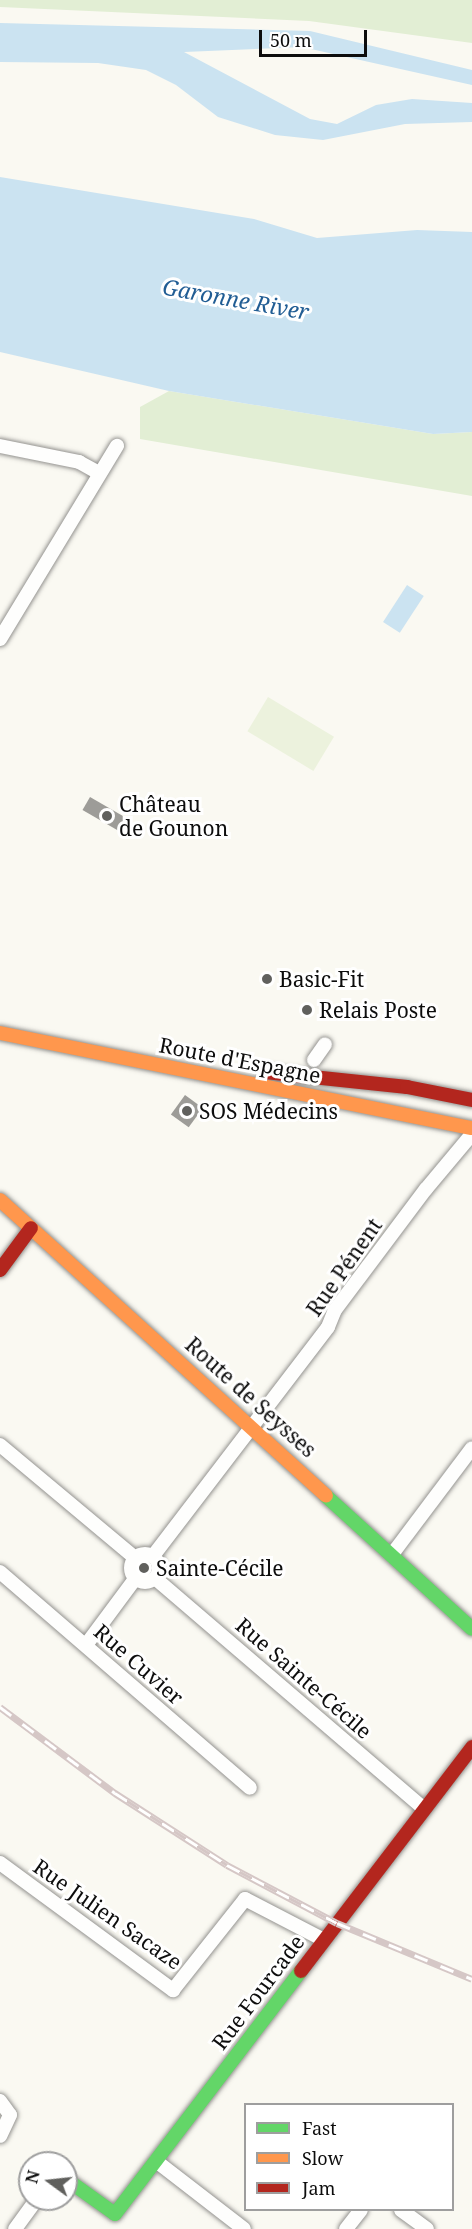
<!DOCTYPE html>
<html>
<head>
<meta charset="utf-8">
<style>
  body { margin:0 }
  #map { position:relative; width:472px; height:2229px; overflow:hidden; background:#faf9f2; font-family:"Noto Serif",serif }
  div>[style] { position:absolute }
  .green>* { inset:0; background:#e2eed4 }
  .pitch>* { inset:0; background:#ecf2dd; transform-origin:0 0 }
  .water>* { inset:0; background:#cbe3f1; transform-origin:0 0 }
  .building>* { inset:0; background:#9d9c98; transform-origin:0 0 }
  .roads { filter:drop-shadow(0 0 2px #949390) drop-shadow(0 0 2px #949390) }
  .street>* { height:14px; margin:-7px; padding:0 7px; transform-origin:7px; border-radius:7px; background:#fefefd }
  .street>.ring { margin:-7px; padding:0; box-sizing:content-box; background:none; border:14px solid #fefefd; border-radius:50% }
  .fast>* { height:14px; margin:-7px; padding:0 7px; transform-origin:7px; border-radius:7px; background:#63d668 }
  .slow>* { height:14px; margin:-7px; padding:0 7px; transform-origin:7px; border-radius:7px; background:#ff974d }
  .jam>* { height:14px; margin:-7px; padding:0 7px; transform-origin:7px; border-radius:7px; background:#b3261e }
  .rail>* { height:7px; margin-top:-3.5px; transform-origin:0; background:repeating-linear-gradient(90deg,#fff 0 14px,#d5c7c6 0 28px); box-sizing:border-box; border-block:2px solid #d5c7c6 }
  .dots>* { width:16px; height:16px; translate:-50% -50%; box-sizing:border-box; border:3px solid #fff; border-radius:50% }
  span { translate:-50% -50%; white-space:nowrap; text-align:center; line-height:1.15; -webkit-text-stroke:6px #fff; paint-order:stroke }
  .poi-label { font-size:21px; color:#0d0d0d }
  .left { translate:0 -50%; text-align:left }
  .street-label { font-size:21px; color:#0d0d0d }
  .water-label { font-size:22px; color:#215d94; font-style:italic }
  .legend { position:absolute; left:244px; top:2103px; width:210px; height:108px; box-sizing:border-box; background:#fff; border:2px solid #9e9e9e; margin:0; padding:8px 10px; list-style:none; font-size:18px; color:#0d0d0d }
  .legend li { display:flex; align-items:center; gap:12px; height:30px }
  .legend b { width:30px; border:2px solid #9e9e9e }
  .north { position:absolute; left:18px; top:2151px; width:60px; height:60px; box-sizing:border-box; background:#fff; border:2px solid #9e9e9e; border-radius:50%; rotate:285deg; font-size:16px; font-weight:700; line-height:24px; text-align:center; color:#0d0d0d }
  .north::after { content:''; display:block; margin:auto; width:21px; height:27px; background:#60605d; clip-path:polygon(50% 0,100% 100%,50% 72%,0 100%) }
  .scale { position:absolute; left:259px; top:30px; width:108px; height:27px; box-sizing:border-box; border:3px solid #0d0d0d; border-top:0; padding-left:8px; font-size:18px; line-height:21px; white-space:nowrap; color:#0d0d0d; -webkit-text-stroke:4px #fff; paint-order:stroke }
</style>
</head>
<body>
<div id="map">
  <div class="green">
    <div style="clip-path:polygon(0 0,472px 0,472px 43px,309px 21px,0 7px)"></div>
    <div style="clip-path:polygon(169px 391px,433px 434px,472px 432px,472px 496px,140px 439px,140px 407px)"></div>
  </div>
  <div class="pitch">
    <div style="left:268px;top:697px;width:77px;height:40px;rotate:31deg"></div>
  </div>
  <div class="water">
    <div style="clip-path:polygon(0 23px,310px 31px,472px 70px,472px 85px,302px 47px,184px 52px,310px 119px,337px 124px,376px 105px,412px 99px,472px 103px,472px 122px,405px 124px,323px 140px,275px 135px,218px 117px,176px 85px,146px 70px,98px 63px,0 62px)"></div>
    <div style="clip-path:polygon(0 177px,254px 219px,317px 238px,417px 230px,472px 232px,472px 432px,433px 434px,169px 391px,0 352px)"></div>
    <div style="left:407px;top:585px;width:20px;height:44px;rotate:33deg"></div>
  </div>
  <div class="building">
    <div style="left:90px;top:797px;width:48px;height:15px;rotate:30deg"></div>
    <div style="left:185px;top:1095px;width:22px;height:24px;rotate:36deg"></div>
  </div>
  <div class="roads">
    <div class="street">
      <div style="left:0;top:446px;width:81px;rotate:11.4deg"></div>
      <div style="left:79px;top:462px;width:21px;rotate:29deg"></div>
      <div style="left:0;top:639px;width:226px;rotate:-58.8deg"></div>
      <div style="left:314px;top:1060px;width:19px;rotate:-55deg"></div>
      <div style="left:0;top:1445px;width:176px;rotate:39.9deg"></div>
      <div style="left:393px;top:1553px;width:131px;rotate:-53deg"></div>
      <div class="ring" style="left:131px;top:1554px;width:14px;height:14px"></div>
      <div style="left:153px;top:1556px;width:288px;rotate:-52.6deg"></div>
      <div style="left:328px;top:1327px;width:18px;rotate:-68deg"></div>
      <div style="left:335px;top:1310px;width:151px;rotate:-53.1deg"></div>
      <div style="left:426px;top:1189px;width:72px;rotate:-50.1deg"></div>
      <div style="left:0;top:1572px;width:330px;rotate:40.8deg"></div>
      <div style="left:156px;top:1579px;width:353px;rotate:40.6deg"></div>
      <div style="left:86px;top:1645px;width:82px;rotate:-53.4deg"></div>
      <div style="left:0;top:1863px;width:215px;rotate:36.3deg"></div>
      <div style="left:173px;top:1990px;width:116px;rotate:-51.6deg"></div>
      <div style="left:245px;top:1899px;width:89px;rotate:27.4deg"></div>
      <div style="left:0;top:2101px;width:17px;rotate:54deg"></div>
      <div style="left:10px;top:2115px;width:23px;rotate:115deg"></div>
      <div style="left:156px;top:2161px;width:111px;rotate:37.7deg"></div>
      <div style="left:401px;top:2210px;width:32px;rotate:36deg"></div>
      <div style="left:15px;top:2229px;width:37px;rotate:-54deg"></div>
      <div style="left:346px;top:2229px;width:24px;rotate:-52deg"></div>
    </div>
    <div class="fast">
      <div style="left:326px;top:1496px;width:197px;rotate:42.3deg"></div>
      <div style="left:66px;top:2179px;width:60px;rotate:35.5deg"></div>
      <div style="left:115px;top:2214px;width:306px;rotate:-52.6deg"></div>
    </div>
    <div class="slow">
      <div style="left:0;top:1033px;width:481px;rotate:11.4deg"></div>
      <div style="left:0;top:1200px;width:440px;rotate:42.2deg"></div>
    </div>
    <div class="jam">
      <div style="left:265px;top:1072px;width:143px;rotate:6deg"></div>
      <div style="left:407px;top:1087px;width:66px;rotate:11.3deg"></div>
      <div style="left:0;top:1270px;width:52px;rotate:-53.6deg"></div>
      <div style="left:301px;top:1971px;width:282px;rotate:-52.6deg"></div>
    </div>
  </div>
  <div class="rail">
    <div style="left:0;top:1707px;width:144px;rotate:36.8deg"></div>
    <div style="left:115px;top:1793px;width:133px;rotate:32.7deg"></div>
    <div style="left:227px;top:1865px;width:124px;rotate:27.8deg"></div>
    <div style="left:337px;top:1923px;width:146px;rotate:22.5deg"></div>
  </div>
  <div class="dots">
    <div style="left:107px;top:816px;background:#60605d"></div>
    <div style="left:267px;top:979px;background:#60605d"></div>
    <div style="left:307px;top:1010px;background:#60605d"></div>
    <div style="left:187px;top:1111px;background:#60605d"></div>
    <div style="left:144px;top:1568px;background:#60605d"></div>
  </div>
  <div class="poi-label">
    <span class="left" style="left:119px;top:816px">Château<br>de Gounon</span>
    <span class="left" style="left:279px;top:979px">Basic-Fit</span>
    <span class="left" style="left:319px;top:1010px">Relais Poste</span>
    <span class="left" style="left:199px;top:1111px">SOS Médecins</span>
    <span class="left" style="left:156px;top:1568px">Sainte-Cécile</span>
  </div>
  <div class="street-label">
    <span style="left:240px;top:1060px;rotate:11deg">Route d'Espagne</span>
    <span style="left:344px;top:1267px;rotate:-55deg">Rue Pénent</span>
    <span style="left:251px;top:1397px;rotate:42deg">Route de Seysses</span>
    <span style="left:139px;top:1664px;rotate:41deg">Rue Cuvier</span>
    <span style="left:304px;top:1678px;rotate:41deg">Rue Sainte-Cécile</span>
    <span style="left:108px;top:1914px;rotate:35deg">Rue Julien Sacaze</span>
    <span style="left:258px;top:1992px;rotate:-53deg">Rue Fourcade</span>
  </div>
  <div class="water-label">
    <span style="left:236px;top:299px;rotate:10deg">Garonne River</span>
  </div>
  <ul class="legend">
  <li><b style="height:8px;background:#63d668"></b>Fast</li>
  <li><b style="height:8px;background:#ff974d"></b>Slow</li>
  <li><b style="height:8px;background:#b3261e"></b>Jam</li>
  </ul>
  <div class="north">N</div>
  <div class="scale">50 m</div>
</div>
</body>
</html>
